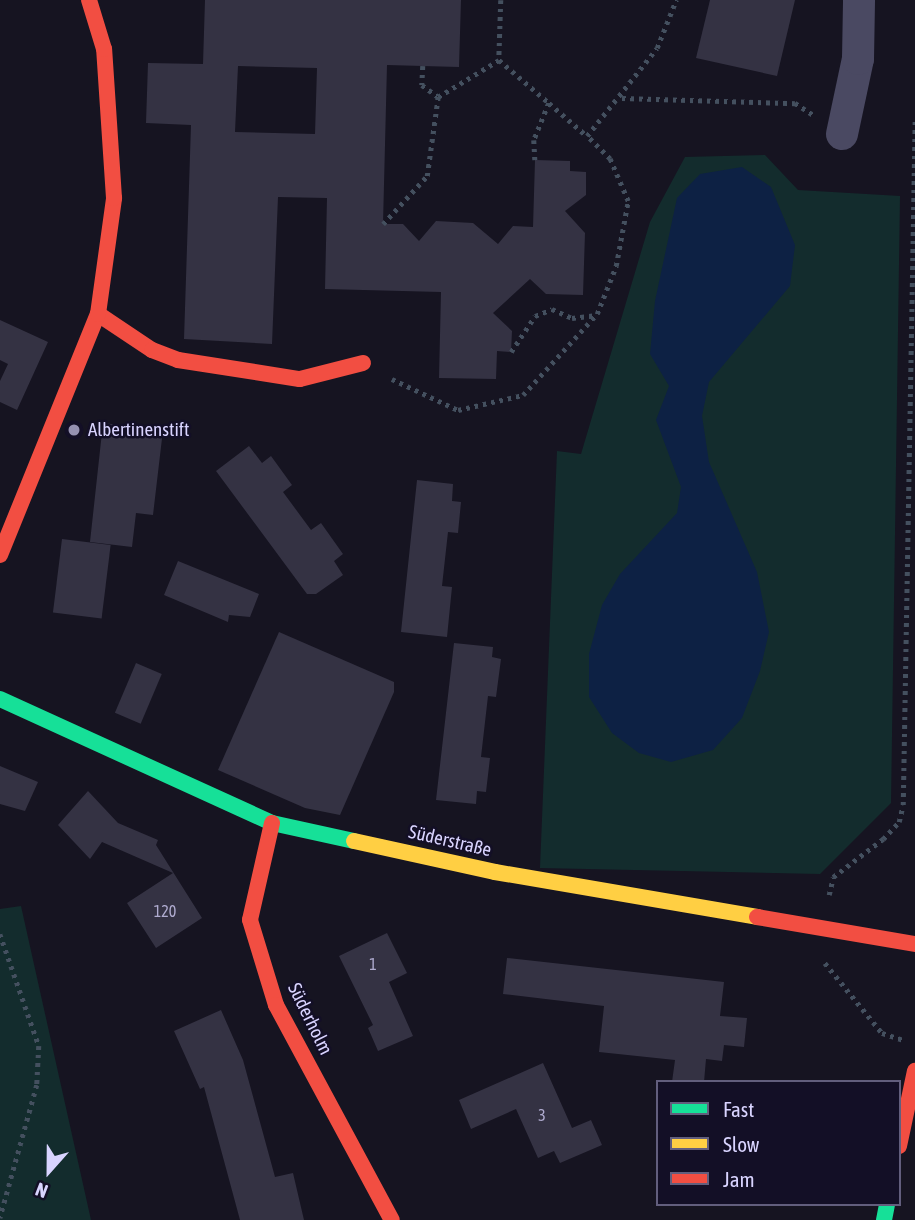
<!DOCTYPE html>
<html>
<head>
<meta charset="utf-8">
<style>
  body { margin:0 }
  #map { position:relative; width:915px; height:1220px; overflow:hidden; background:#161421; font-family:"Asap Condensed",sans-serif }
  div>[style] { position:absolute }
  .green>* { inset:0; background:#132c2d }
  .water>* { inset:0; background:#0d2144 }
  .building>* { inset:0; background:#343243; transform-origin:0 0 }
  .path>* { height:4.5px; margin-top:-2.25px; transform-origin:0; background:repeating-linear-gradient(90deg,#44505f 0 3.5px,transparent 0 8.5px) }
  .street>* { height:32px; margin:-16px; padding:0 16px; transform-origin:16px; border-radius:16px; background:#4a4962 }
  .fast>* { height:16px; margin:-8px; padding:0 8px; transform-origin:8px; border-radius:8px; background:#16e098 }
  .slow>* { height:16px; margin:-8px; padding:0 8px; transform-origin:8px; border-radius:8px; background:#ffcf43 }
  .jam>* { height:16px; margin:-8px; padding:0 8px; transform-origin:8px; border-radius:8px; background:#f24e42 }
  .dots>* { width:19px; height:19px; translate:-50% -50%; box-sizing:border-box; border:4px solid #130f26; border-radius:50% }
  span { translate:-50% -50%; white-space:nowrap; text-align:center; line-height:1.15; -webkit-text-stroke:5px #130f26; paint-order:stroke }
  .number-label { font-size:16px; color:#b0acd0 }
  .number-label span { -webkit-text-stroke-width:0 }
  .poi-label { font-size:19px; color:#d9d4ff }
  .left { translate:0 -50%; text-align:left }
  .street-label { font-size:19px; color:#d9d4ff }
  .legend { position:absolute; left:656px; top:1080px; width:245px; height:126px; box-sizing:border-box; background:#130f26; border:2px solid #625e7d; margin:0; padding:9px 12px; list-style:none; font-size:21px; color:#d9d4ff }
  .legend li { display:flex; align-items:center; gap:14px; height:35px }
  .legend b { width:35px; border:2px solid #625e7d }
  .north { position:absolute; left:14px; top:1136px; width:70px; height:70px; -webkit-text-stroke:5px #130f26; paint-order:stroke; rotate:201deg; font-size:19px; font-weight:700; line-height:28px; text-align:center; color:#d9d4ff }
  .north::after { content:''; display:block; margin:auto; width:24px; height:32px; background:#d9d4ff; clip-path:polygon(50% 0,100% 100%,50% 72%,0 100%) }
</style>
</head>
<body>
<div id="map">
  <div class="green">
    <div style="clip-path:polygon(765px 155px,798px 190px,900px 196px,891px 803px,820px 874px,540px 868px,557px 451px,581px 454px,650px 222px,685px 157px)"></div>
    <div style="clip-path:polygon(21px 906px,91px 1220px,0 1220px,0 909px)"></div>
  </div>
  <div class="water">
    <div style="clip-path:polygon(742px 167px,771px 187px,795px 245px,790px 286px,709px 382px,702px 416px,709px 462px,757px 572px,769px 632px,760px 671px,742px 718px,713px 750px,671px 762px,639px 753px,612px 733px,589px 697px,589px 654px,602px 605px,620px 574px,677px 513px,681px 487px,656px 420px,669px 386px,650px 354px,655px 301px,677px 198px,700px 174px)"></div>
  </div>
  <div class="building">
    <div style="clip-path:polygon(evenodd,205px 0,461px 0,459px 67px,387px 65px,383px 224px,403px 224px,419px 241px,436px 221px,473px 223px,498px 244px,513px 226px,533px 227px,535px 160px,570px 161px,570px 171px,586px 172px,586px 195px,565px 211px,585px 233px,583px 295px,546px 294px,530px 279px,493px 313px,512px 331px,511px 352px,497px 351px,496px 379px,439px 378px,441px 292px,325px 289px,327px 198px,278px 197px,272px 344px,184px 339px,191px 125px,146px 123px,148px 63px,203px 64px,205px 0,238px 66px,317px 68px,315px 134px,235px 132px,238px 66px)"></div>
    <div style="clip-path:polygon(710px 0,795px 0,777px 76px,696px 58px)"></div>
    <div style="clip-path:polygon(0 320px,48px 342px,17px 410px,0 402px,0 381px,8px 364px,0 360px)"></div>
    <div style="clip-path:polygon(103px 423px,163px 430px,153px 515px,136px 513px,132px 547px,90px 542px)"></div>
    <div style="clip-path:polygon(249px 446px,262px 463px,271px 456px,292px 485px,283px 492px,311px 530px,321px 523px,343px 554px,334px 561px,343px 575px,316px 594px,307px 594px,216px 471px)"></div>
    <div style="clip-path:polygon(417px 480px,453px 484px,452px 501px,461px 502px,458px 533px,448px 532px,442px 586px,452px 587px,447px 637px,401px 632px)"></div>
    <div style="left:62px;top:539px;width:49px;height:74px;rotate:7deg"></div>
    <div style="clip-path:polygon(178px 561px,259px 594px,250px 617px,229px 615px,228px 622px,164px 595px)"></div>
    <div style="clip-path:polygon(279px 632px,394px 682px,394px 692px,340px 815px,305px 808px,218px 770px)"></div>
    <div style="clip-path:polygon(454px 643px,493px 647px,492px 657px,501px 659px,496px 697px,488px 696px,481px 757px,490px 758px,486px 792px,477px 791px,476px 804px,436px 800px)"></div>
    <div style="left:136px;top:663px;width:28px;height:54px;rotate:23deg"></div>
    <div style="clip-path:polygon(0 766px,38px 782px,25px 811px,0 804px)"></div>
    <div style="clip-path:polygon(88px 791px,118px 823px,158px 840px,156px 845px,202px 918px,156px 948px,127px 903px,173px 873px,102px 842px,90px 859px,58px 825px)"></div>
    <div style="clip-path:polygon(387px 933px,407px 973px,389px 982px,413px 1036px,378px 1051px,368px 1028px,373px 1025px,339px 956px)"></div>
    <div style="clip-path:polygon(507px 958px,724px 982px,720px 1016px,747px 1018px,744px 1047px,724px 1045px,722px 1061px,706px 1059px,704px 1082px,672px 1082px,675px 1060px,599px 1052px,604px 1006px,503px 994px)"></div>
    <div style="clip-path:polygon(221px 1010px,243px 1060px,275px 1177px,293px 1173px,304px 1220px,240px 1220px,204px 1087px,200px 1089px,174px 1031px)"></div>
    <div style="clip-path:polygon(543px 1063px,572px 1128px,591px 1120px,602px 1145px,560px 1163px,554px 1151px,538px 1158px,516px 1109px,471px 1129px,459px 1100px)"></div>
  </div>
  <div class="path">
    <div style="left:501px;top:0;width:60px;rotate:91.9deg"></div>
    <div style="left:499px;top:60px;width:66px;rotate:40.7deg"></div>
    <div style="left:549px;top:103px;width:40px;rotate:112deg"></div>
    <div style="left:534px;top:140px;width:20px;rotate:87deg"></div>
    <div style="left:423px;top:66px;width:19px;rotate:93deg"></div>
    <div style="left:422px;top:85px;width:19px;rotate:36deg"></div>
    <div style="left:622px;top:98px;width:173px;rotate:1.7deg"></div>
    <div style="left:795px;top:103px;width:24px;rotate:33deg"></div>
    <div style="left:549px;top:103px;width:50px;rotate:41deg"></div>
    <div style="left:383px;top:224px;width:65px;rotate:-47.5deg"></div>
    <div style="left:427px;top:176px;width:80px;rotate:-82.1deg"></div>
    <div style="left:438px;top:97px;width:71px;rotate:-31.2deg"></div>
    <div style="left:511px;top:352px;width:43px;rotate:-56.3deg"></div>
    <div style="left:535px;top:316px;width:18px;rotate:-22deg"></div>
    <div style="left:552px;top:309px;width:22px;rotate:24deg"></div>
    <div style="left:572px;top:318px;width:23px;rotate:-7deg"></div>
    <div style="left:392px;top:379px;width:73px;rotate:25.2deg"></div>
    <div style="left:458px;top:410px;width:67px;rotate:-13deg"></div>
    <div style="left:523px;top:395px;width:110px;rotate:-47.6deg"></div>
    <div style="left:597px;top:314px;width:52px;rotate:-68.4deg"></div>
    <div style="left:616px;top:266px;width:66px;rotate:-79.5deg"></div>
    <div style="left:628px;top:201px;width:46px;rotate:-113.2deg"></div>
    <div style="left:610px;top:159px;width:33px;rotate:-135deg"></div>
    <div style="left:587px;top:136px;width:112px;rotate:-51.5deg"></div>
    <div style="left:657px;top:48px;width:52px;rotate:-68.4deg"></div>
    <div style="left:829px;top:895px;width:18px;rotate:-77deg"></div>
    <div style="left:833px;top:877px;width:63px;rotate:-37.2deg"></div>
    <div style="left:883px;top:839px;width:23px;rotate:-47deg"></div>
    <div style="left:899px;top:822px;width:17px;rotate:-77deg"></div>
    <div style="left:903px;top:805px;width:687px;rotate:-89deg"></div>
    <div style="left:0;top:934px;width:119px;rotate:70.8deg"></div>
    <div style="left:39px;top:1046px;width:39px;rotate:93deg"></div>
    <div style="left:37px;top:1085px;width:138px;rotate:105.5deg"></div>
    <div style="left:825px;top:963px;width:90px;rotate:50.8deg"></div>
    <div style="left:882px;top:1033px;width:23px;rotate:18deg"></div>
  </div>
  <div class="street">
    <div style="left:842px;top:134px;width:77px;rotate:-78deg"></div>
    <div style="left:858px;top:59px;width:59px;rotate:-89deg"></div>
  </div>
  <div class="fast">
    <div style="left:0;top:699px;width:299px;rotate:24.5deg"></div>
    <div style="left:272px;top:823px;width:84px;rotate:12.4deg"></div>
    <div style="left:884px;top:1220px;width:16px;rotate:-79deg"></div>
  </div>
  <div class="slow">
    <div style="left:354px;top:841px;width:144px;rotate:12.4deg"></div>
    <div style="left:495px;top:872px;width:266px;rotate:9.7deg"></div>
  </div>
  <div class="jam">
    <div style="left:98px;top:314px;width:65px;rotate:33.7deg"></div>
    <div style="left:152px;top:350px;width:28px;rotate:21deg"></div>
    <div style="left:178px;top:360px;width:123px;rotate:8.9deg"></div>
    <div style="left:300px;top:379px;width:65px;rotate:-14.3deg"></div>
    <div style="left:0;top:555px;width:260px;rotate:-67.9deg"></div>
    <div style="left:98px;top:314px;width:117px;rotate:-82.1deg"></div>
    <div style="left:114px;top:198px;width:149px;rotate:-93.8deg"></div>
    <div style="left:104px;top:49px;width:51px;rotate:-107deg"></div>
    <div style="left:272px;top:823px;width:99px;rotate:102.8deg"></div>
    <div style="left:250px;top:920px;width:89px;rotate:73deg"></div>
    <div style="left:276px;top:1005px;width:244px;rotate:61.7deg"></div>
    <div style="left:757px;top:917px;width:160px;rotate:9.7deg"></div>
    <div style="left:899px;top:1146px;width:77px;rotate:-78deg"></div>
  </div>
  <div class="dots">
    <div style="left:74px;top:430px;background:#9591b1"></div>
  </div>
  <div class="number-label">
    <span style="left:165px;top:911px">120</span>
    <span style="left:373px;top:964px">1</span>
    <span style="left:542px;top:1115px">3</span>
  </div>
  <div class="poi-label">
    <span class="left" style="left:88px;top:430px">Albertinenstift</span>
  </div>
  <div class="street-label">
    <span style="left:450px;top:841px;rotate:13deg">Süderstraße</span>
    <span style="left:310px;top:1019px;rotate:64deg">Süderholm</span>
  </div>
  <ul class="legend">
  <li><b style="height:9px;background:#16e098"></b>Fast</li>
  <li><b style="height:9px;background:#ffcf43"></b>Slow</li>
  <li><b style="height:9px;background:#f24e42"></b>Jam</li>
  </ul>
  <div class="north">N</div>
</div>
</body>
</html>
